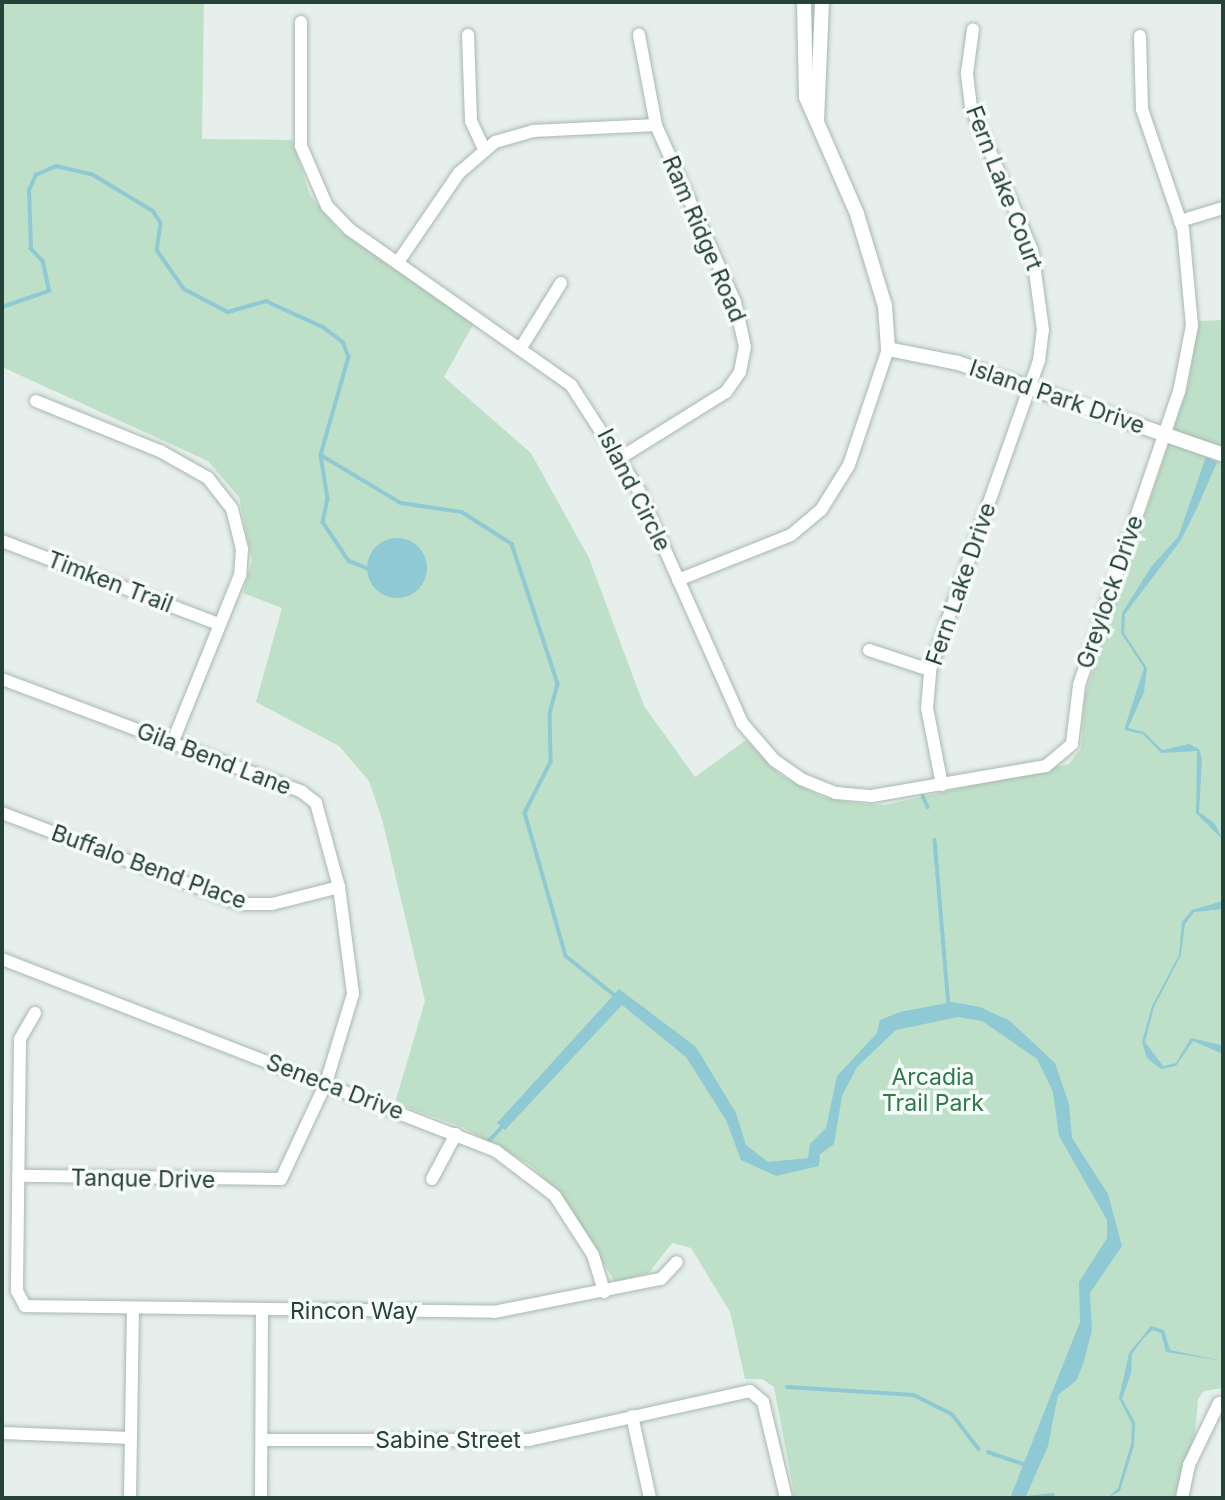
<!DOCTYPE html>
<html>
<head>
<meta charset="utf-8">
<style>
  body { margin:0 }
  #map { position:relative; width:1225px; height:1500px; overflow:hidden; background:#e6efeb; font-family:Inter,sans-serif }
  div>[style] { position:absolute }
  .green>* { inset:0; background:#bfe0c8 }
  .water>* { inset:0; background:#8ec9d4 }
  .round { border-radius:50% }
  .stream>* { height:3.5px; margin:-1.75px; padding:0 1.75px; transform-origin:1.75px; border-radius:1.75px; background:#8ec9d4 }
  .roads { filter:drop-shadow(0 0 2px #a8b8b2) drop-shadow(0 0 2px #a8b8b2) }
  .minor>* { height:12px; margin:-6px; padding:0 6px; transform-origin:6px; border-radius:6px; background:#fff }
  .tertiary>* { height:14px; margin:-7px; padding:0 7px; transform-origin:7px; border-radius:7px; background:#fff }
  span { translate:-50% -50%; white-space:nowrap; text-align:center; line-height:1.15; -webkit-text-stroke:7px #f7fbf9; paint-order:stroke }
  .street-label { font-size:23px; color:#24423a }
  .park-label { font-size:23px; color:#2d7a4b }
  .frame { position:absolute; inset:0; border:4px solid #24423a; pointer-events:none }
</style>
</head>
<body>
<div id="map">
  <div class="green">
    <div style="clip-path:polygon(2px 2px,204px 2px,202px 139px,292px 140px,310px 195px,338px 230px,474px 323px,444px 377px,531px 453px,589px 558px,644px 706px,695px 777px,746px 740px,780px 775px,822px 797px,854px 803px,885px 805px,1069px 764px,1081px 748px,1085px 695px,1188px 386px,1199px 321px,1223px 320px,1223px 1388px,1204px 1391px,1198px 1399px,1195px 1435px,1174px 1498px,795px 1498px,774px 1387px,762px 1379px,745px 1379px,730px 1312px,691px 1248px,672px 1243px,649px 1273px,615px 1282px,560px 1193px,530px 1165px,462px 1127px,395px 1103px,425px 1001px,382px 819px,369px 781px,339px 746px,256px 702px,282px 608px,243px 593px,252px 560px,239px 497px,208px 461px,2px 367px)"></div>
  </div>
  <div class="water">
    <div style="clip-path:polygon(1206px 457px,1217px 462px,1198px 506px,1181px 540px,1125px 614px,1124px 633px,1147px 668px,1144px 692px,1128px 728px,1144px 732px,1162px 750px,1189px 744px,1199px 749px,1202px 759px,1199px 812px,1215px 824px,1223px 840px,1196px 813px,1197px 751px,1161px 753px,1143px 734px,1124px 730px,1144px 668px,1121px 633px,1122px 613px,1151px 567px,1178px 537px)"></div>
    <div class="round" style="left:367px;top:538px;width:60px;height:60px"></div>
    <div style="clip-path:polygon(1223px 901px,1223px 909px,1194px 912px,1185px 924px,1181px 955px,1154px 1007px,1145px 1042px,1163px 1066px,1176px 1063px,1191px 1038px,1221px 1045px,1223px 1054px,1193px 1041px,1176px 1066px,1161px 1069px,1147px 1058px,1142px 1042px,1152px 1006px,1179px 955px,1182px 922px,1192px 910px)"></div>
    <div style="clip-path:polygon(619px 989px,696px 1047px,736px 1113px,746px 1145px,768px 1162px,808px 1158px,810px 1144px,826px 1128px,837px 1076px,877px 1033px,880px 1020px,900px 1012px,952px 1002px,980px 1007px,1010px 1021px,1055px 1063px,1069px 1104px,1072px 1138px,1108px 1194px,1122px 1246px,1090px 1293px,1092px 1330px,1084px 1361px,1077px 1380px,1058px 1395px,1048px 1446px,1026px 1496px,1053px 1493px,1057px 1498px,1010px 1498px,1080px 1322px,1079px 1282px,1107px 1238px,1107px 1220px,1059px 1136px,1053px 1092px,1037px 1059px,982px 1021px,958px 1017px,896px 1030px,857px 1067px,842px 1096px,834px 1144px,820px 1154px,819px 1166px,776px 1176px,741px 1160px,726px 1120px,686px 1057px,622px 1005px,505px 1130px,497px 1123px)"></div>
    <div style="clip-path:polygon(1151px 1326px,1164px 1330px,1170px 1350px,1223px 1361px,1166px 1352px,1161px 1333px,1152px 1330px,1142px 1340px,1132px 1354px,1131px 1373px,1122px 1399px,1135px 1422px,1134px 1446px,1120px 1491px,1108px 1498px,1118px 1488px,1131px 1444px,1132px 1424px,1119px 1398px,1129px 1353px)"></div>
  </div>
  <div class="stream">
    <div style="left:2px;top:307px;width:50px;rotate:-18.8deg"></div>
    <div style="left:49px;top:291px;width:30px;rotate:-102deg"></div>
    <div style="left:43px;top:262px;width:18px;rotate:-133deg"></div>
    <div style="left:31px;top:249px;width:59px;rotate:-91.9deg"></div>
    <div style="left:29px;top:190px;width:17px;rotate:-65deg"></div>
    <div style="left:36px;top:175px;width:22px;rotate:-24deg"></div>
    <div style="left:56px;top:166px;width:37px;rotate:13deg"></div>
    <div style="left:92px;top:174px;width:71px;rotate:31.2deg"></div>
    <div style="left:153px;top:211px;width:14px;rotate:56deg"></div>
    <div style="left:161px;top:223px;width:27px;rotate:98deg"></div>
    <div style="left:157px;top:250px;width:47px;rotate:55.3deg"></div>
    <div style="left:184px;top:289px;width:50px;rotate:27.6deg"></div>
    <div style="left:228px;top:312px;width:40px;rotate:-16deg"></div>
    <div style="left:266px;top:301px;width:63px;rotate:24.5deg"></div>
    <div style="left:323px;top:327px;width:25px;rotate:37deg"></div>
    <div style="left:343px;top:342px;width:16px;rotate:68deg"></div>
    <div style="left:349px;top:357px;width:102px;rotate:105.9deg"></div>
    <div style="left:321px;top:455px;width:45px;rotate:81deg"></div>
    <div style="left:328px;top:499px;width:24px;rotate:102deg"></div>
    <div style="left:323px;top:522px;width:47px;rotate:56.3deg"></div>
    <div style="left:349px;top:561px;width:22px;rotate:21deg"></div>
    <div style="left:321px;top:455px;width:93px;rotate:31deg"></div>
    <div style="left:401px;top:503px;width:62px;rotate:8.4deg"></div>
    <div style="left:462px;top:512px;width:59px;rotate:32.6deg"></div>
    <div style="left:512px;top:544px;width:147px;rotate:71.8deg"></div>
    <div style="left:558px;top:684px;width:30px;rotate:105deg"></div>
    <div style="left:550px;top:713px;width:49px;rotate:88.8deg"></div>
    <div style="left:551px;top:762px;width:57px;rotate:117deg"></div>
    <div style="left:525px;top:813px;width:149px;rotate:74deg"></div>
    <div style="left:566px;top:956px;width:65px;rotate:38.8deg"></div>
    <div style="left:923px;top:796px;width:12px;rotate:66deg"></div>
    <div style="left:935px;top:840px;width:166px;rotate:85.2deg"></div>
    <div style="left:489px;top:1141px;width:22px;rotate:-47deg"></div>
    <div style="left:787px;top:1387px;width:127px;rotate:3.6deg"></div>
    <div style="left:914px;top:1395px;width:42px;rotate:26.6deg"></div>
    <div style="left:952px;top:1414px;width:44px;rotate:52.4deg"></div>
    <div style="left:988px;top:1452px;width:40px;rotate:18.9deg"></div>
  </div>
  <div class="roads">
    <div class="minor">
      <div style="left:301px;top:22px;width:124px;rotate:90deg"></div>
      <div style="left:301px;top:146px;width:65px;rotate:66.6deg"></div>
      <div style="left:327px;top:206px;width:32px;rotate:46deg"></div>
      <div style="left:349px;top:229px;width:271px;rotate:35.1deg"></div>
      <div style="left:571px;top:385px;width:124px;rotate:57.2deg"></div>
      <div style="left:638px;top:489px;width:256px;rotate:66deg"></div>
      <div style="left:742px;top:723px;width:49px;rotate:49.1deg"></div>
      <div style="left:774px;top:760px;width:33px;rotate:35deg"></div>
      <div style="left:801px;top:779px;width:38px;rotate:22deg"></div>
      <div style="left:836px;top:793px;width:36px;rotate:5deg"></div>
      <div style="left:872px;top:796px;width:177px;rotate:-9.8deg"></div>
      <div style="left:1046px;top:766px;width:34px;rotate:-40deg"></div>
      <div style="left:1072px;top:744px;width:59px;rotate:-83.2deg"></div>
      <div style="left:1079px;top:685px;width:310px;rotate:-71.2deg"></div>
      <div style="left:1179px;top:392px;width:67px;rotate:-78.9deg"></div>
      <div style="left:1192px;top:326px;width:97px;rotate:-95.3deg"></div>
      <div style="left:1183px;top:229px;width:127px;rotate:-108.9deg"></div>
      <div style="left:1142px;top:109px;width:73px;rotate:-91.6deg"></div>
      <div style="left:468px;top:35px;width:86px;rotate:88deg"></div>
      <div style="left:471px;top:121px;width:31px;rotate:65deg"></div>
      <div style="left:1180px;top:221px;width:45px;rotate:-16.8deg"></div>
      <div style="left:398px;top:262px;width:108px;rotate:-55.6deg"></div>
      <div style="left:459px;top:173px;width:48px;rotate:-40.7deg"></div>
      <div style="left:495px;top:142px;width:40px;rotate:-16deg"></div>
      <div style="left:533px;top:131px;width:123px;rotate:-2.8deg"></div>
      <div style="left:522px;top:346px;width:74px;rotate:-58.2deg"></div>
      <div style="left:36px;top:401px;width:134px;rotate:22deg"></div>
      <div style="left:160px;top:451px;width:55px;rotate:29.4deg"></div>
      <div style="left:208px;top:478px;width:39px;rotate:52deg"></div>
      <div style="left:232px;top:509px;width:41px;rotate:76deg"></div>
      <div style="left:242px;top:549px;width:26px;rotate:94deg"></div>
      <div style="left:240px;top:575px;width:181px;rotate:112deg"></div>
      <div style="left:620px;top:458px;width:125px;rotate:-31.9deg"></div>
      <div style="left:726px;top:392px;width:24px;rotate:-55deg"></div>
      <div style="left:740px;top:372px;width:25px;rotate:-79deg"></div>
      <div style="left:745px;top:347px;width:46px;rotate:-102.5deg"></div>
      <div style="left:735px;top:302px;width:194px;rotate:-114.1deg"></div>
      <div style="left:656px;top:125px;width:92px;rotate:-100.7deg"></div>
      <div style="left:2px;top:541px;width:231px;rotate:21deg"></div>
      <div style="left:678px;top:580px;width:122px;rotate:-21.7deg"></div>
      <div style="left:791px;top:535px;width:39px;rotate:-40deg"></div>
      <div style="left:821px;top:510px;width:53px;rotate:-58.1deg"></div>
      <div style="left:849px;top:465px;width:122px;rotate:-71.4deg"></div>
      <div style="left:869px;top:650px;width:64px;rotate:18.2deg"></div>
      <div style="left:2px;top:679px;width:321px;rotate:20.6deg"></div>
      <div style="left:302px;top:792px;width:18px;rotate:38deg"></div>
      <div style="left:316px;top:803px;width:87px;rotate:74.7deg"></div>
      <div style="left:339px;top:887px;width:108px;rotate:82.5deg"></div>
      <div style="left:353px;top:994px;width:93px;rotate:106.9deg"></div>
      <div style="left:326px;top:1083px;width:106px;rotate:115.1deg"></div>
      <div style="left:281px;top:1179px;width:263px;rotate:-179.3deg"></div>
      <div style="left:942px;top:785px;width:78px;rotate:-101deg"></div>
      <div style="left:927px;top:708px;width:38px;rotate:-85deg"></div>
      <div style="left:930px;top:670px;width:328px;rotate:-70.6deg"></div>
      <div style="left:1039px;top:361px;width:31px;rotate:-83deg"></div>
      <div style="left:1043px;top:330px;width:81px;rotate:-97.8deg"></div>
      <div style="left:1032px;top:250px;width:155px;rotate:-113.1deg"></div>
      <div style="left:971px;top:107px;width:34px;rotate:-97deg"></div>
      <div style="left:967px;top:73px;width:44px;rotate:-82.2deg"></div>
      <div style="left:2px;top:813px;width:257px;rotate:20.8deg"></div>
      <div style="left:242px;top:904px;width:30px"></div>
      <div style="left:272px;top:904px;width:69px;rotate:-14.2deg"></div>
      <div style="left:2px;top:959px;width:530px;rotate:21.24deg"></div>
      <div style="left:496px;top:1151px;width:74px;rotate:37.3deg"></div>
      <div style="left:555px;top:1196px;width:70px;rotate:57.2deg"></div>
      <div style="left:593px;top:1255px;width:39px;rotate:73deg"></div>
      <div style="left:35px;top:1013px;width:30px;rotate:120deg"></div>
      <div style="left:20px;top:1039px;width:252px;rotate:90.7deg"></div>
      <div style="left:17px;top:1291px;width:17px;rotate:62deg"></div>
      <div style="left:25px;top:1306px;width:469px;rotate:0.7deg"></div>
      <div style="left:494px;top:1312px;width:170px;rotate:-11.2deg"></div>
      <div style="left:661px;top:1279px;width:23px;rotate:-47deg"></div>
      <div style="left:432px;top:1179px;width:51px;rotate:-61.9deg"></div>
      <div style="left:632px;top:1416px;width:84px;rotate:77.6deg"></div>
      <div style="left:2px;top:1433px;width:129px;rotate:2.2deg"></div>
      <div style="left:262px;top:1440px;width:267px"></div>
      <div style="left:529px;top:1440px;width:226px;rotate:-12.5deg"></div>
      <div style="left:750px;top:1391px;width:17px;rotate:40deg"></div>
      <div style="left:763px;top:1402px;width:99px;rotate:76.5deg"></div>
      <div style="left:130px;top:1498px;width:188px;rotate:-89.1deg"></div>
      <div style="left:261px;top:1498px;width:187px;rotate:-89.7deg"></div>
      <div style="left:1182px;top:1498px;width:34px;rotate:-78deg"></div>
      <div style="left:1189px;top:1465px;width:69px;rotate:-64.2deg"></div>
    </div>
    <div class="tertiary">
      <div style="left:804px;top:2px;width:95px;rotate:88.8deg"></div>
      <div style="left:806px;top:97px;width:128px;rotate:66.4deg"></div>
      <div style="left:857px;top:214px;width:96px;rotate:73.1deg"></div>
      <div style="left:885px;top:306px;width:43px;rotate:86deg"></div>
      <div style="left:888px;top:349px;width:71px;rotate:11.3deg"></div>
      <div style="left:958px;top:363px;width:281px;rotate:19.1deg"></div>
      <div style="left:817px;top:121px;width:119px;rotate:-87.6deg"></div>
    </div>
  </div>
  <div class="street-label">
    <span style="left:1004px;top:188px;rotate:69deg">Fern Lake Court</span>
    <span style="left:704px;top:239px;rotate:67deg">Ram Ridge Road</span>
    <span style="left:1057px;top:397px;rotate:19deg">Island Park Drive</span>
    <span style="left:634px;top:490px;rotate:63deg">Island Circle</span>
    <span style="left:110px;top:582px;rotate:21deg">Timken Trail</span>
    <span style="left:961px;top:584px;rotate:-71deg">Fern Lake Drive</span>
    <span style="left:1110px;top:592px;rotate:-71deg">Greylock Drive</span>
    <span style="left:214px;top:759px;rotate:21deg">Gila Bend Lane</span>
    <span style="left:149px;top:867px;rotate:20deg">Buffalo Bend Place</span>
    <span style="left:335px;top:1087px;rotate:21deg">Seneca Drive</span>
    <span style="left:143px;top:1179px;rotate:1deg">Tanque Drive</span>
    <span style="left:354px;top:1311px">Rincon Way</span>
    <span style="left:448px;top:1440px">Sabine Street</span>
  </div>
  <div class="park-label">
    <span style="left:933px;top:1090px">Arcadia<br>Trail Park</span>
  </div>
  <div class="frame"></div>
</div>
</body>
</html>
